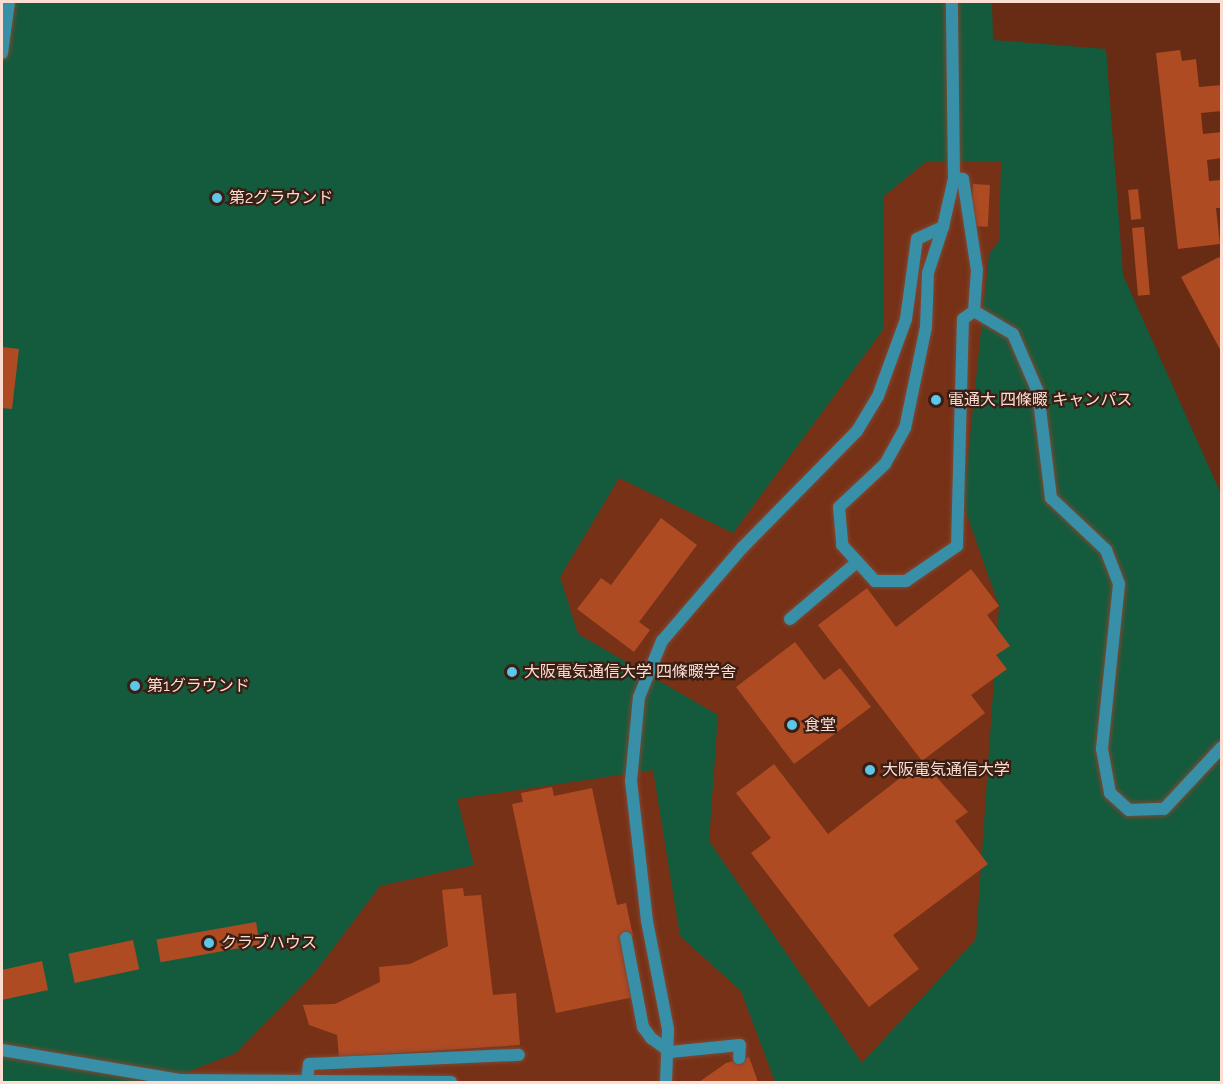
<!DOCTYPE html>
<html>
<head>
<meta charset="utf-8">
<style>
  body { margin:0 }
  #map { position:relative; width:1223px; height:1084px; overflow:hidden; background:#682b14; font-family:Raleway,"Noto Sans JP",sans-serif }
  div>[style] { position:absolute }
  .built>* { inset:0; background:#763116 }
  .green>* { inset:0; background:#145b3d }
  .building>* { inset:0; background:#af4b23; transform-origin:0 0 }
  .roads { filter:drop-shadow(0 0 2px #804732) drop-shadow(0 0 2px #804732) }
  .service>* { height:12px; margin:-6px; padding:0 6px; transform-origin:6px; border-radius:6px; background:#388fa8 }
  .dots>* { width:16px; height:16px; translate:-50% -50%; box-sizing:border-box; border:3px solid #3a1e14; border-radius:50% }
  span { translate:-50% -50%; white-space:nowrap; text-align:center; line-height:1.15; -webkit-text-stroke:4.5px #3a1e14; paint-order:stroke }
  .poi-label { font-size:16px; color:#fcddd2 }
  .left { translate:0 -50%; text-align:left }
  .frame { position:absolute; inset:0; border:3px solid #fcddd2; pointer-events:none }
</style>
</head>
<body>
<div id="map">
  <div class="built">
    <div style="clip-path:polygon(2px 2px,1001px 139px,1017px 954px,928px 1082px,2px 1082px)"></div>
  </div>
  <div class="green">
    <div style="clip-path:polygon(evenodd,2px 2px,992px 2px,993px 40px,1106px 49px,1123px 275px,1221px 494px,1221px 1082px,775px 1082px,741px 991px,680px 936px,653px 770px,457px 799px,474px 865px,380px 886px,316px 971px,236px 1053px,162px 1082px,2px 1082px,2px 2px,927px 161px,1001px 162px,999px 241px,989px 254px,963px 504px,999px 606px,976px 939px,862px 1063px,709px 841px,718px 715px,578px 634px,560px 577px,619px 478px,733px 533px,883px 330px,884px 196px,927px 161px)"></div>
  </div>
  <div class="building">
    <div style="clip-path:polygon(1180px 50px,1182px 61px,1196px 59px,1199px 87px,1222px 85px,1222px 111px,1201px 113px,1203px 134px,1222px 132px,1222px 158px,1207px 160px,1209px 181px,1222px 180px,1222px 208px,1216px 208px,1220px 244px,1178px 249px,1156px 53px)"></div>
    <div style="left:973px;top:184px;width:17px;height:42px;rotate:3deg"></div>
    <div style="left:1138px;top:189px;width:30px;height:10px;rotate:84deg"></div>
    <div style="left:1144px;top:227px;width:68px;height:12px;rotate:85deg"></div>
    <div style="clip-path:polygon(1219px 257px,1222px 262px,1222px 353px,1181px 277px)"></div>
    <div style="clip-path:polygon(2px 347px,19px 349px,12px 409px,2px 408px)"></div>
    <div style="clip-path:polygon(661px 518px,697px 545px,639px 622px,650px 630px,634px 652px,577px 609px,601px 578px,611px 585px)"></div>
    <div style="clip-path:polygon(971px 569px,999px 606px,987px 615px,1010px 646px,996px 655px,1007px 669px,971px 695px,985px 713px,922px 761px,818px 625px,867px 588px,896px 627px)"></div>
    <div style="clip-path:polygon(795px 642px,824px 680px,840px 668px,871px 707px,794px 764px,736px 687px)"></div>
    <div style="clip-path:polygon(922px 761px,968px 812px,955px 821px,988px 864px,893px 935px,919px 969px,869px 1007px,751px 853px,771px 838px,736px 793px,774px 764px,828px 834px)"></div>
    <div style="clip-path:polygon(552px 787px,554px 796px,592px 788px,617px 905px,626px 903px,633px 936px,622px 939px,634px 997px,556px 1013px,512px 804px,523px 802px,521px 793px)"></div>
    <div style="clip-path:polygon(463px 888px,464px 896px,481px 895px,493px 995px,516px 993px,520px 1045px,339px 1057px,337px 1035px,309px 1025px,303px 1005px,335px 1004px,380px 982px,379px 967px,410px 964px,448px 946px,442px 890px)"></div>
    <div style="left:256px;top:922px;width:23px;height:101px;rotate:80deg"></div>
    <div style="left:133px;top:940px;width:30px;height:66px;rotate:78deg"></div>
    <div style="clip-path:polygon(42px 961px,48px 990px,2px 1000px,2px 970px)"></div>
    <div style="clip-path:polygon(749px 1057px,758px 1082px,699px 1082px,726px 1063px)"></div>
  </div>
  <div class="roads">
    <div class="service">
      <div style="left:2px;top:53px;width:51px;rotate:-82.2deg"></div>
      <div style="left:954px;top:178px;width:9px;rotate:6deg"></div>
      <div style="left:963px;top:179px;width:92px;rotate:81.3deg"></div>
      <div style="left:977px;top:270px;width:41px;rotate:94.2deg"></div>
      <div style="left:974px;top:311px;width:45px;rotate:30.5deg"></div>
      <div style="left:1013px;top:334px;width:63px;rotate:66.7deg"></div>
      <div style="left:1038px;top:392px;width:107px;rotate:83deg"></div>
      <div style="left:1051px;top:498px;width:76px;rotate:43.4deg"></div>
      <div style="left:1106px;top:550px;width:36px;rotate:69deg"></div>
      <div style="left:1119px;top:584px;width:166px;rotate:95.9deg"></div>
      <div style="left:1102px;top:749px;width:45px;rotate:79.7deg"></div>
      <div style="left:1110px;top:793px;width:25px;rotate:42deg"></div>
      <div style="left:1129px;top:810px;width:35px;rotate:-2deg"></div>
      <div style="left:1164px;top:809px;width:85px;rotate:-46.9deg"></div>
      <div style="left:943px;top:227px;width:48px;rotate:108.1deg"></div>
      <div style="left:928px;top:273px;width:54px;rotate:92.1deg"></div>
      <div style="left:926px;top:327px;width:103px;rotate:101.7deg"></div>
      <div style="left:905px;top:428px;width:41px;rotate:119.1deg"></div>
      <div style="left:885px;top:464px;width:63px;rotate:136.9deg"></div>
      <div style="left:839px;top:507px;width:38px;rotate:85deg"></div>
      <div style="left:842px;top:545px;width:49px;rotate:47.5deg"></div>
      <div style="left:875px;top:581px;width:31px"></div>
      <div style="left:906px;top:581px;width:62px;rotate:-34.5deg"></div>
      <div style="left:957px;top:546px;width:227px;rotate:-88.5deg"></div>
      <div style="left:963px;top:319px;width:14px;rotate:-36deg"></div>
      <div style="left:790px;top:619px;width:88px;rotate:-40.4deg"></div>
      <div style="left:626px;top:938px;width:91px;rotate:79.2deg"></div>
      <div style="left:643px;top:1027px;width:14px;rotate:54deg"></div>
      <div style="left:651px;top:1038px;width:24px;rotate:36deg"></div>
      <div style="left:670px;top:1052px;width:70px;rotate:-5.7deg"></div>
      <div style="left:740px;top:1045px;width:13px;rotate:94deg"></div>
      <div style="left:2px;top:1050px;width:180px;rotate:9.6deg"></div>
      <div style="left:179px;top:1080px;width:272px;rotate:0.4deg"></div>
      <div style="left:301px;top:1082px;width:6px;rotate:-18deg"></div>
      <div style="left:307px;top:1080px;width:16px;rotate:-83deg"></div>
      <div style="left:309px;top:1064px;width:210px;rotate:-2.5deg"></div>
      <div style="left:666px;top:1082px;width:53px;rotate:-87.8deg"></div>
      <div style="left:668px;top:1029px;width:110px;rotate:-101deg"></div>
      <div style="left:647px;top:921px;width:141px;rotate:-96.5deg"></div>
      <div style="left:631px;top:781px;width:84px;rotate:-84.6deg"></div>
      <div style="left:639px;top:697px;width:61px;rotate:-67.7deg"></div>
      <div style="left:662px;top:641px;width:123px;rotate:-49.3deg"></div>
      <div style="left:742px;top:548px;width:164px;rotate:-45.5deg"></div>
      <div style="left:857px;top:431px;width:41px;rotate:-59deg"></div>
      <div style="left:878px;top:396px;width:82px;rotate:-70deg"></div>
      <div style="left:906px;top:319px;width:81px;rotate:-82.2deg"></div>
      <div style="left:917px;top:239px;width:29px;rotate:-25deg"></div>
      <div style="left:943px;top:227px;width:50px;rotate:-77.3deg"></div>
      <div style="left:954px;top:178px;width:176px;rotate:-90.7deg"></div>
    </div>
  </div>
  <div class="dots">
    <div style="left:217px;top:198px;background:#5cc7e8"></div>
    <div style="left:936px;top:400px;background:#5cc7e8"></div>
    <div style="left:512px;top:672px;background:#5cc7e8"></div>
    <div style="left:135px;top:686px;background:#5cc7e8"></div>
    <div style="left:792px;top:725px;background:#5cc7e8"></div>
    <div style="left:870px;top:770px;background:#5cc7e8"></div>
    <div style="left:209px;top:943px;background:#5cc7e8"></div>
  </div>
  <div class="poi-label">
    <span class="left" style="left:229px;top:198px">第2グラウンド</span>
    <span class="left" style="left:948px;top:400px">電通大 四條畷 キャンパス</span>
    <span class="left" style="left:524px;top:672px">大阪電気通信大学 四條畷学舎</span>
    <span class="left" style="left:147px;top:686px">第1グラウンド</span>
    <span class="left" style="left:804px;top:725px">食堂</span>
    <span class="left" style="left:882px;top:770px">大阪電気通信大学</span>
    <span class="left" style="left:221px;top:943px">クラブハウス</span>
  </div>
  <div class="frame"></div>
</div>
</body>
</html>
